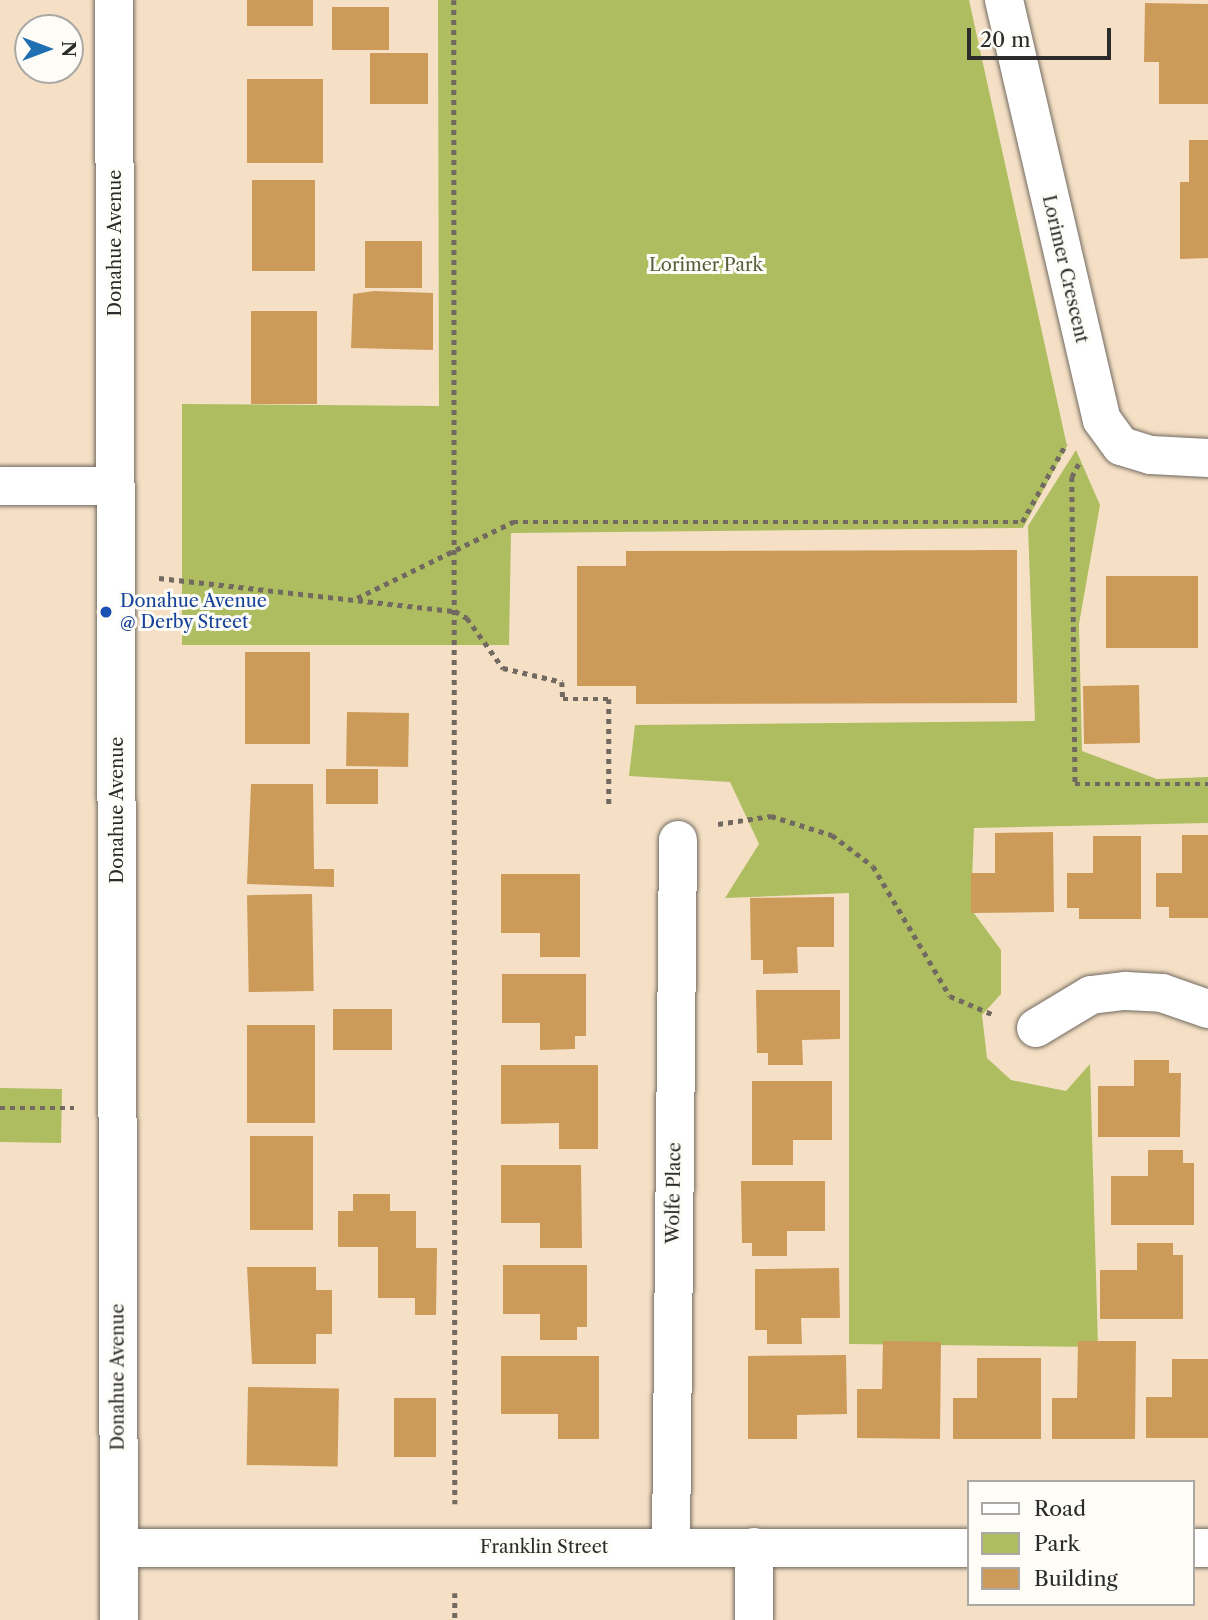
<!DOCTYPE html>
<html>
<head>
<meta charset="utf-8">
<style>
  body { margin:0 }
  #map { position:relative; width:1208px; height:1620px; overflow:hidden; background:#f5e0c5; font-family:"Libre Caslon Text",serif }
  div>[style] { position:absolute }
  .green>* { inset:0; background:#adbd60; transform-origin:0 0 }
  .building>* { inset:0; background:#cc9b5a; transform-origin:0 0 }
  .path>* { height:4.5px; margin-top:-2.25px; transform-origin:0; background:repeating-linear-gradient(90deg,#726a61 0 5px,transparent 0 10px) }
  .roads { filter:drop-shadow(0 0 2px #726a61) drop-shadow(0 0 2px #726a61) }
  .minor>* { height:38px; margin:-19px; padding:0 19px; transform-origin:19px; border-radius:19px; background:#fff }
  .tertiary>* { height:38px; margin:-19px; padding:0 19px; transform-origin:19px; border-radius:19px; background:#fff }
  .dots>* { width:19px; height:19px; translate:-50% -50%; box-sizing:border-box; border:4px solid #fdfcf7; border-radius:50% }
  span { translate:-50% -50%; white-space:nowrap; text-align:center; line-height:1.15; -webkit-text-stroke:6px #fdfcf7; paint-order:stroke }
  .street-label { font-size:18px; color:#2b2b2b }
  .park-label { font-size:18px; color:#585e3e }
  .transit-label { font-size:18px; color:#164399 }
  .left { translate:0 -50%; text-align:left }
  .legend { position:absolute; left:967px; top:1480px; width:228px; height:126px; box-sizing:border-box; background:#fdfcf7; border:2px solid #a9a8a5; margin:0; padding:9px 12px; list-style:none; font-size:21px; color:#2b2b2b }
  .legend li { display:flex; align-items:center; gap:14px; height:35px }
  .legend b { width:35px; border:2px solid #a9a8a5 }
  .north { position:absolute; left:14px; top:14px; width:70px; height:70px; box-sizing:border-box; background:#fdfcf7; border:2px solid #a9a8a5; border-radius:50%; rotate:90deg; font-size:19px; font-weight:700; line-height:28px; text-align:center; color:#2b2b2b }
  .north::after { content:''; display:block; margin:auto; width:24px; height:32px; background:#1f6fb2; clip-path:polygon(50% 0,100% 100%,50% 72%,0 100%) }
  .scale { position:absolute; left:967px; top:28px; width:144px; height:32px; box-sizing:border-box; border:4px solid #2b2b2b; border-top:0; padding-left:9px; font-size:21px; line-height:24px; white-space:nowrap; color:#2b2b2b; -webkit-text-stroke:5px #fdfcf7; paint-order:stroke }
</style>
</head>
<body>
<div id="map">
  <div class="green">
    <div style="clip-path:polygon(438px 0,969px 0,1067px 446px,1023px 528px,511px 533px,509px 645px,182px 645px,182px 404px,439px 406px)"></div>
    <div style="clip-path:polygon(1076px 450px,1100px 505px,1079px 624px,1082px 751px,1157px 779px,1208px 777px,1208px 823px,974px 828px,971px 909px,1001px 950px,1001px 994px,982px 1015px,987px 1058px,1011px 1080px,1066px 1091px,1090px 1064px,1098px 1347px,849px 1344px,849px 893px,725px 898px,759px 844px,730px 782px,629px 776px,635px 725px,1035px 721px,1028px 526px)"></div>
    <div style="left:0;top:1088px;width:62px;height:54px;rotate:1deg"></div>
  </div>
  <div class="building">
    <div style="left:247px;top:0;width:66px;height:26px"></div>
    <div style="clip-path:polygon(1145px 3px,1208px 4px,1208px 104px,1159px 104px,1159px 62px,1144px 62px)"></div>
    <div style="left:332px;top:7px;width:57px;height:43px"></div>
    <div style="left:370px;top:53px;width:58px;height:51px"></div>
    <div style="left:247px;top:79px;width:76px;height:84px"></div>
    <div style="clip-path:polygon(1189px 140px,1208px 140px,1208px 258px,1180px 259px,1180px 182px,1189px 182px)"></div>
    <div style="left:252px;top:180px;width:63px;height:91px"></div>
    <div style="left:365px;top:241px;width:57px;height:47px"></div>
    <div style="clip-path:polygon(374px 291px,433px 293px,433px 350px,351px 348px,353px 294px)"></div>
    <div style="left:251px;top:311px;width:66px;height:93px"></div>
    <div style="clip-path:polygon(1017px 550px,1017px 703px,636px 704px,636px 686px,577px 686px,577px 566px,626px 566px,626px 551px)"></div>
    <div style="left:1106px;top:576px;width:92px;height:72px"></div>
    <div style="left:245px;top:652px;width:65px;height:92px"></div>
    <div style="left:1139px;top:685px;width:58px;height:56px;rotate:89deg"></div>
    <div style="left:347px;top:712px;width:62px;height:54px;rotate:1deg"></div>
    <div style="left:326px;top:769px;width:52px;height:35px"></div>
    <div style="clip-path:polygon(251px 784px,313px 784px,314px 869px,334px 869px,334px 887px,247px 884px)"></div>
    <div style="clip-path:polygon(1053px 832px,1054px 912px,971px 913px,971px 873px,995px 873px,995px 833px)"></div>
    <div style="clip-path:polygon(1182px 835px,1208px 835px,1208px 918px,1169px 918px,1169px 907px,1156px 907px,1156px 873px,1182px 873px)"></div>
    <div style="clip-path:polygon(1093px 836px,1141px 836px,1141px 919px,1079px 919px,1079px 908px,1067px 908px,1067px 873px,1093px 873px)"></div>
    <div style="clip-path:polygon(501px 874px,580px 874px,580px 957px,540px 957px,540px 933px,501px 933px)"></div>
    <div style="left:312px;top:894px;width:97px;height:65px;rotate:89deg"></div>
    <div style="clip-path:polygon(834px 897px,834px 947px,797px 947px,798px 973px,763px 974px,763px 960px,751px 960px,750px 898px)"></div>
    <div style="clip-path:polygon(502px 974px,586px 974px,586px 1036px,575px 1036px,575px 1049px,540px 1050px,540px 1023px,502px 1023px)"></div>
    <div style="clip-path:polygon(756px 990px,840px 990px,840px 1039px,802px 1040px,803px 1065px,768px 1065px,768px 1053px,757px 1053px)"></div>
    <div style="left:333px;top:1009px;width:59px;height:41px"></div>
    <div style="left:247px;top:1025px;width:68px;height:98px"></div>
    <div style="clip-path:polygon(1134px 1060px,1169px 1060px,1169px 1073px,1181px 1073px,1180px 1137px,1098px 1137px,1098px 1086px,1134px 1086px)"></div>
    <div style="clip-path:polygon(501px 1065px,598px 1065px,598px 1149px,559px 1149px,559px 1123px,501px 1124px)"></div>
    <div style="clip-path:polygon(752px 1081px,832px 1081px,832px 1140px,793px 1140px,793px 1165px,752px 1165px)"></div>
    <div style="left:313px;top:1136px;width:94px;height:63px;rotate:90deg"></div>
    <div style="clip-path:polygon(1148px 1150px,1183px 1150px,1183px 1163px,1194px 1163px,1194px 1225px,1111px 1225px,1111px 1176px,1148px 1176px)"></div>
    <div style="clip-path:polygon(501px 1165px,581px 1165px,582px 1248px,540px 1248px,540px 1223px,501px 1223px)"></div>
    <div style="clip-path:polygon(741px 1181px,825px 1181px,825px 1231px,787px 1231px,787px 1256px,752px 1256px,752px 1243px,742px 1243px)"></div>
    <div style="clip-path:polygon(353px 1194px,390px 1194px,390px 1211px,416px 1211px,416px 1248px,437px 1248px,436px 1315px,415px 1315px,415px 1298px,378px 1298px,378px 1247px,338px 1247px,338px 1211px,353px 1211px)"></div>
    <div style="clip-path:polygon(1137px 1243px,1173px 1243px,1173px 1255px,1183px 1255px,1183px 1319px,1100px 1319px,1100px 1270px,1137px 1270px)"></div>
    <div style="clip-path:polygon(503px 1265px,587px 1265px,587px 1327px,577px 1327px,577px 1340px,540px 1340px,540px 1314px,503px 1314px)"></div>
    <div style="clip-path:polygon(247px 1267px,316px 1267px,316px 1290px,332px 1290px,332px 1334px,316px 1334px,316px 1364px,252px 1364px)"></div>
    <div style="clip-path:polygon(839px 1268px,840px 1318px,801px 1318px,802px 1344px,767px 1344px,767px 1330px,755px 1330px,755px 1269px)"></div>
    <div style="clip-path:polygon(883px 1341px,941px 1342px,940px 1439px,857px 1438px,857px 1389px,882px 1389px)"></div>
    <div style="clip-path:polygon(1078px 1341px,1136px 1341px,1135px 1439px,1052px 1439px,1052px 1398px,1077px 1398px)"></div>
    <div style="clip-path:polygon(846px 1355px,847px 1414px,797px 1415px,797px 1439px,748px 1439px,748px 1356px)"></div>
    <div style="clip-path:polygon(501px 1356px,599px 1356px,599px 1439px,558px 1439px,558px 1414px,501px 1414px)"></div>
    <div style="clip-path:polygon(977px 1358px,1041px 1358px,1041px 1439px,953px 1439px,953px 1398px,977px 1398px)"></div>
    <div style="clip-path:polygon(1172px 1359px,1208px 1359px,1208px 1438px,1146px 1438px,1146px 1397px,1172px 1397px)"></div>
    <div style="left:248px;top:1387px;width:91px;height:78px;rotate:1deg"></div>
    <div style="left:394px;top:1398px;width:42px;height:59px"></div>
  </div>
  <div class="path">
    <div style="left:454px;top:0;width:1504px;rotate:89.96deg"></div>
    <div style="left:1079px;top:464px;width:15px;rotate:118deg"></div>
    <div style="left:1072px;top:477px;width:307px;rotate:89.4deg"></div>
    <div style="left:1075px;top:784px;width:133px"></div>
    <div style="left:159px;top:578px;width:298px;rotate:6.4deg"></div>
    <div style="left:455px;top:611px;width:14px;rotate:30deg"></div>
    <div style="left:467px;top:618px;width:62px;rotate:54.2deg"></div>
    <div style="left:503px;top:668px;width:61px;rotate:13.3deg"></div>
    <div style="left:562px;top:682px;width:17px;rotate:87deg"></div>
    <div style="left:563px;top:699px;width:46px"></div>
    <div style="left:609px;top:699px;width:105px;rotate:90deg"></div>
    <div style="left:357px;top:598px;width:174px;rotate:-26deg"></div>
    <div style="left:513px;top:522px;width:509px"></div>
    <div style="left:1022px;top:522px;width:90px;rotate:-60.6deg"></div>
    <div style="left:718px;top:824px;width:54px;rotate:-8.6deg"></div>
    <div style="left:771px;top:816px;width:64px;rotate:17.3deg"></div>
    <div style="left:832px;top:835px;width:51px;rotate:37.1deg"></div>
    <div style="left:873px;top:866px;width:151px;rotate:59.4deg"></div>
    <div style="left:950px;top:996px;width:48px;rotate:23.4deg"></div>
    <div style="left:0;top:1108px;width:74px"></div>
    <div style="left:455px;top:1593px;width:27px;rotate:90deg"></div>
  </div>
  <div class="roads">
    <div class="minor">
      <div style="left:1004px;top:0;width:431px;rotate:76.9deg"></div>
      <div style="left:1102px;top:420px;width:32px;rotate:54deg"></div>
      <div style="left:1121px;top:446px;width:31px;rotate:17deg"></div>
      <div style="left:1151px;top:455px;width:57px;rotate:3deg"></div>
      <div style="left:0;top:486px;width:115px"></div>
      <div style="left:1036px;top:1028px;width:64px;rotate:-31deg"></div>
      <div style="left:1091px;top:995px;width:35px;rotate:-7deg"></div>
      <div style="left:1126px;top:991px;width:36px;rotate:3deg"></div>
      <div style="left:1162px;top:993px;width:49px;rotate:19.2deg"></div>
      <div style="left:671px;top:1546px;width:706px;rotate:-89.43deg"></div>
      <div style="left:119px;top:1548px;width:849px"></div>
      <div style="left:1192px;top:1548px;width:16px"></div>
      <div style="left:754px;top:1620px;width:73px;rotate:-90deg"></div>
    </div>
    <div class="tertiary">
      <div style="left:114px;top:0;width:1620px;rotate:89.82deg"></div>
    </div>
  </div>
  <div class="dots">
    <div style="left:106px;top:612px;background:#1a4fb4"></div>
  </div>
  <div class="street-label">
    <span style="left:115px;top:243px;rotate:-90deg">Donahue Avenue</span>
    <span style="left:1065px;top:269px;rotate:77deg">Lorimer Crescent</span>
    <span style="left:117px;top:810px;rotate:-90deg">Donahue Avenue</span>
    <span style="left:674px;top:1193px;rotate:-89deg">Wolfe Place</span>
    <span style="left:118px;top:1377px;rotate:-90deg">Donahue Avenue</span>
    <span style="left:544px;top:1547px">Franklin Street</span>
  </div>
  <div class="park-label">
    <span style="left:706px;top:265px">Lorimer Park</span>
  </div>
  <div class="transit-label">
    <span class="left" style="left:120px;top:612px">Donahue Avenue<br>@ Derby Street</span>
  </div>
  <ul class="legend">
  <li><b style="height:9px;background:#fff"></b>Road</li>
  <li><b style="height:19px;background:#adbd60"></b>Park</li>
  <li><b style="height:19px;background:#cc9b5a"></b>Building</li>
  </ul>
  <div class="north">N</div>
  <div class="scale">20 m</div>
</div>
</body>
</html>
